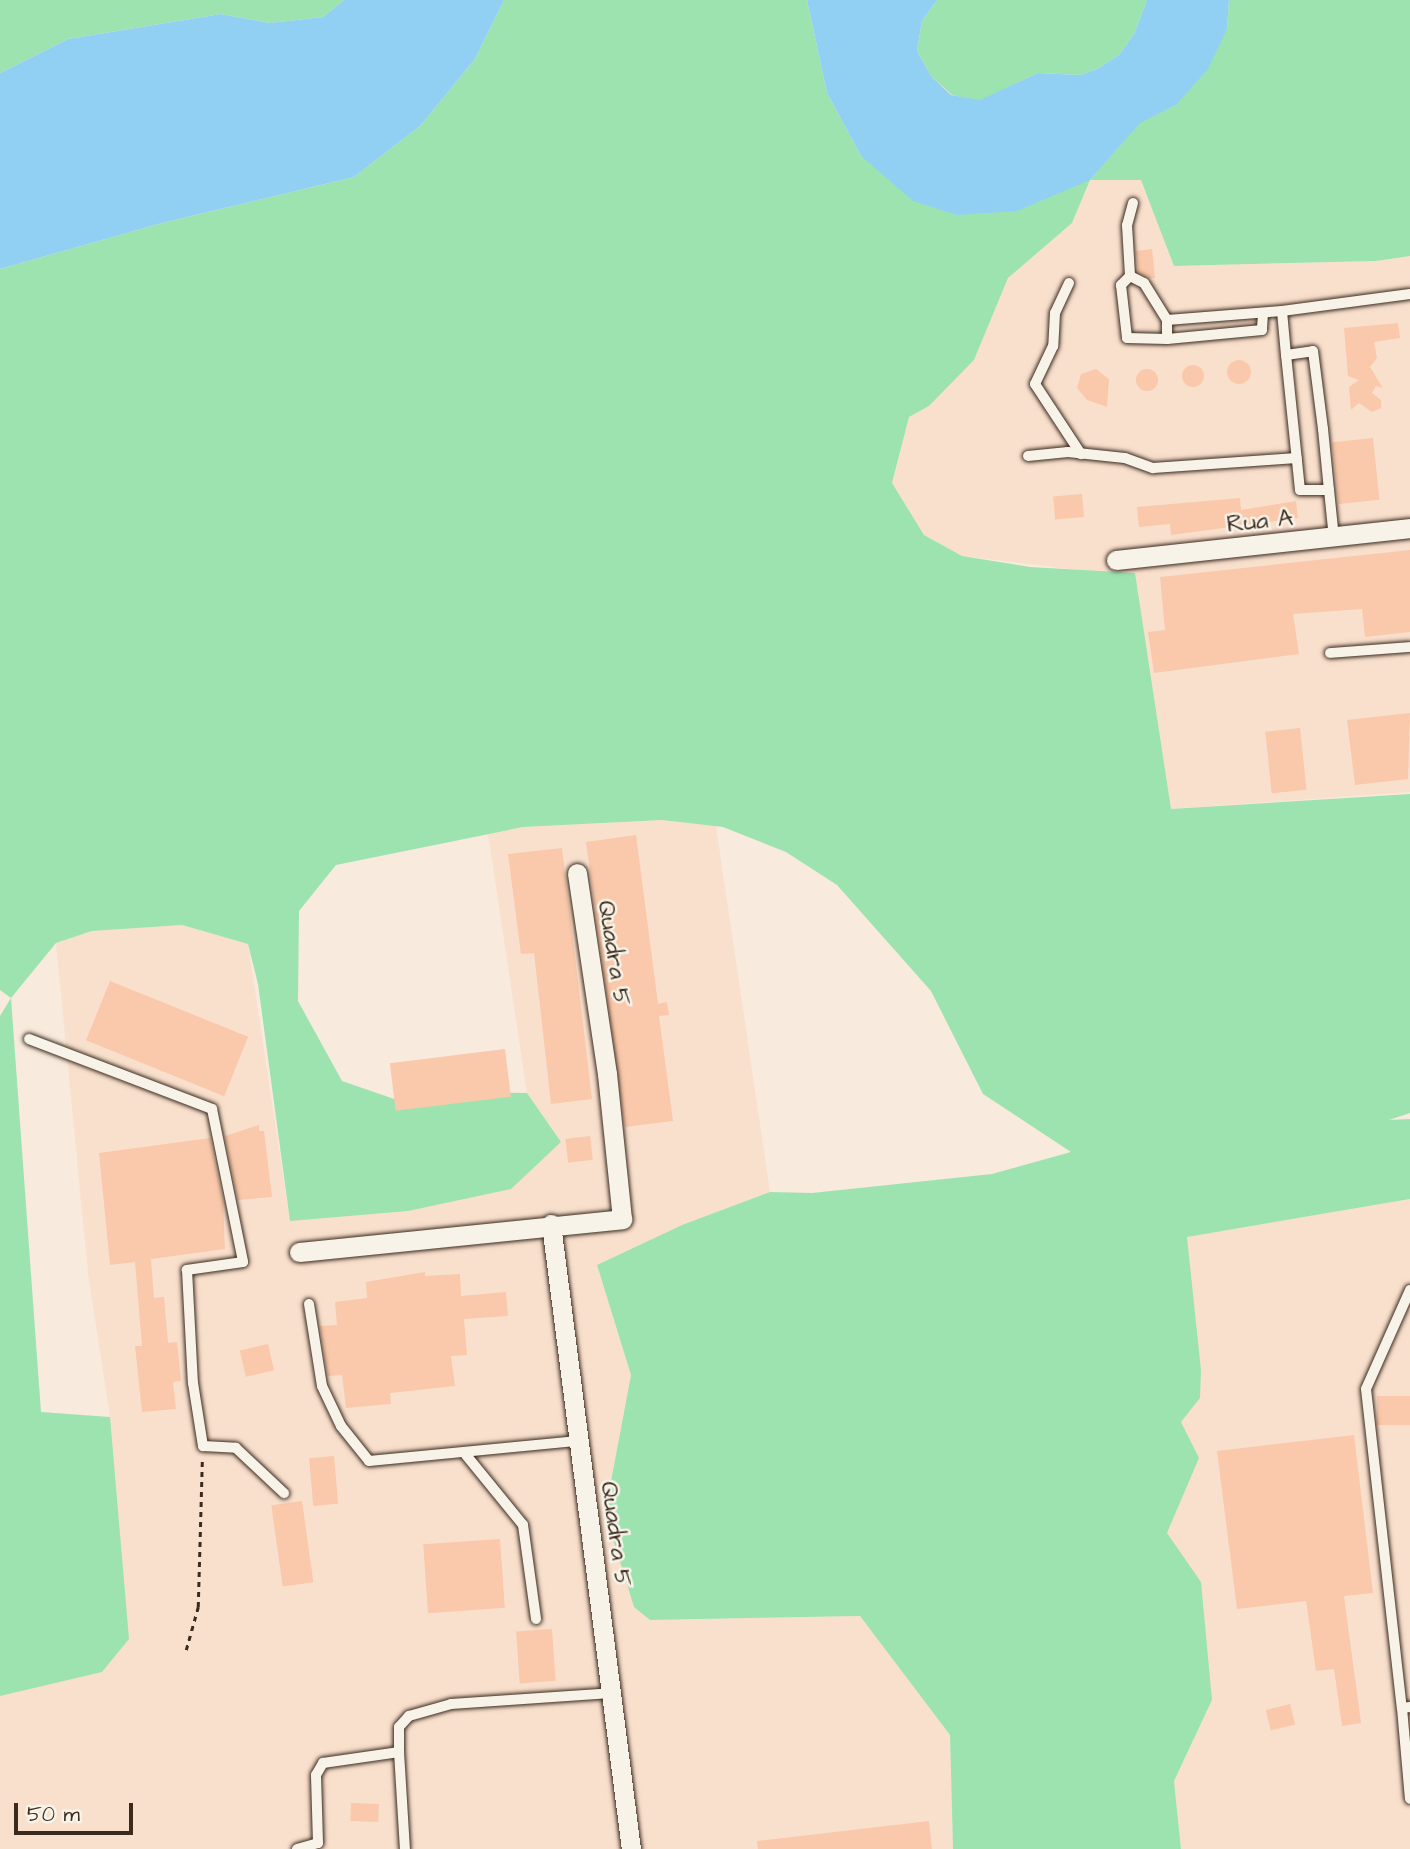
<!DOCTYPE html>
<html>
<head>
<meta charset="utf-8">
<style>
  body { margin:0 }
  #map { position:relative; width:1410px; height:1849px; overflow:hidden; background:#f8eadc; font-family:"Architects Daughter",sans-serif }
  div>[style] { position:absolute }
  .built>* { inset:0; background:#f9e0cd }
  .green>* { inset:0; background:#9de3b0 }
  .water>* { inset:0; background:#92d0f3 }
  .building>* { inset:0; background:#fac8aa; transform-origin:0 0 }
  .round { border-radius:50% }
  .path>* { height:2.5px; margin-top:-1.25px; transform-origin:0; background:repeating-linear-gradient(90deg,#3b2a1e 0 5px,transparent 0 10px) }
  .roads { filter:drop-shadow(0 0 2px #3b2a1e) drop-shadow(0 0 2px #3b2a1e) }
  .lane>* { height:10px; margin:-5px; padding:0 5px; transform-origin:5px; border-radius:5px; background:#f7f3e8 }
  .street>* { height:19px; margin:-9.5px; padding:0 9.5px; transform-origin:9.5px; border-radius:9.5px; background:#f7f3e8 }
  span { translate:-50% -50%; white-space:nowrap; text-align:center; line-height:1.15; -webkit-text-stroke:5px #f7f3e8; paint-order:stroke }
  .street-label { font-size:24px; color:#3b2a1e }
  .scale { position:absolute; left:14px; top:1803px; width:119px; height:32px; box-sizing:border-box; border:4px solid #3b2a1e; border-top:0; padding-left:9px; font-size:21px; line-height:24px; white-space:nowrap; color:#3b2a1e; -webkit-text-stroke:5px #f7f3e8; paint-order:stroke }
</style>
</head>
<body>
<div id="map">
  <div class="built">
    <div style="clip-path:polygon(1090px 180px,1141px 180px,1175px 266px,1376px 261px,1410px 256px,1410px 792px,1171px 809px,1135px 577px,962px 556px,924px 535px,892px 484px,909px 417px,929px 406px,974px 360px,1008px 278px,1072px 223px)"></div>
    <div style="clip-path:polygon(662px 820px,716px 826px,770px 1192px,682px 1225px,597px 1265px,631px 1375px,605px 1513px,650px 1620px,860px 1616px,950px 1735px,953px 1849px,0 1849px,0 1695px,102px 1672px,110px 1417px,88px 1273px,56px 943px,92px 931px,182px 925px,248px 944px,290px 1221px,561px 1142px,527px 1093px,488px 834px,523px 827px)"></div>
    <div style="clip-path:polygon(1410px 1199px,1410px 1849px,1181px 1849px,1174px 1781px,1212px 1700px,1167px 1533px,1198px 1458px,1181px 1422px,1187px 1237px)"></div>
  </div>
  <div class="green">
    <div style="clip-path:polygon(0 0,344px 0,323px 17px,270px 23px,221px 14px,68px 39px,0 73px)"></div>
    <div style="clip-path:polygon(504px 0,807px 0,827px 93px,861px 156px,1090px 180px,1140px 122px,1176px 105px,1227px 29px,1229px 0,1410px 0,1410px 256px,1376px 261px,1174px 266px,1141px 180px,1090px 180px,1072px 223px,1008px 278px,974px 360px,929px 406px,909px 417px,892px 483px,924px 535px,962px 556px,1030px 567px,1135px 573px,1171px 809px,1410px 794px,1410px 1113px,1389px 1120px,1410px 1119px,1410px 1199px,1187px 1237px,1201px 1370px,1200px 1398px,1181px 1422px,1199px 1458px,1167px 1533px,1201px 1582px,1212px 1700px,1174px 1781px,1181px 1849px,953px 1849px,950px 1735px,860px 1616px,650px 1620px,634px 1607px,605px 1513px,631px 1375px,597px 1265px,682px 1225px,770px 1192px,812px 1193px,992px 1174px,1071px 1152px,983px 1094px,931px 991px,837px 885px,786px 852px,723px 827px,662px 820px,523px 827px,336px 865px,299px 911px,298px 1001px,342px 1081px,400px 1101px,450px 1092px,527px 1093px,561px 1142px,511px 1189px,408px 1211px,290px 1221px,258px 984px,248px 944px,182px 925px,92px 931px,56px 943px,11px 998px,41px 1412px,110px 1417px,129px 1639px,102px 1672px,0 1696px,0 1016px,11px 998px,0 990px,0 269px,162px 223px,354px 177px,420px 126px,475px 59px)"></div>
    <div style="clip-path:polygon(937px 0,1147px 0,1134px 34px,1120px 54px,1099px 68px,1081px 75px,1038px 73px,980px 101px,952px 95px,931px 76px,917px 51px,922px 21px)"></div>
  </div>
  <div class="water">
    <div style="clip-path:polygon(344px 0,504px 0,475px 59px,420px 126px,354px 177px,162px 223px,0 269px,0 73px,68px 39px,221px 14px,270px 23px,323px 17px)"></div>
    <div style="clip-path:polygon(807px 0,937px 0,922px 21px,917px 51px,931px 76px,951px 95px,980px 100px,1038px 73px,1081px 75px,1099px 68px,1120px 54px,1134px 34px,1147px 0,1229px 0,1227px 29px,1208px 69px,1176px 105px,1140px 123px,1090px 180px,1017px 211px,957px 215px,913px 201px,861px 156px,827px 93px)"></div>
  </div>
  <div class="building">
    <div style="clip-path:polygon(1152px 249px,1155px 278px,1149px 278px,1138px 272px,1136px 251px)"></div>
    <div style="clip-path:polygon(1398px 323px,1400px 338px,1374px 342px,1377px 358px,1370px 367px,1383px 388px,1376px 386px,1372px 393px,1381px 400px,1381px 408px,1372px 412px,1359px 403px,1351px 410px,1349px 387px,1359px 380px,1348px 376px,1344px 328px)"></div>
    <div class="round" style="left:1227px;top:360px;width:24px;height:24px"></div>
    <div class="round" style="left:1182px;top:365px;width:22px;height:22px"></div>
    <div style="clip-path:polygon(1096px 369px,1109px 379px,1107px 407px,1087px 400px,1077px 388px,1081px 374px)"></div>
    <div class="round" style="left:1136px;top:369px;width:22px;height:22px"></div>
    <div style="left:1373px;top:438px;width:62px;height:41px;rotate:84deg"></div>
    <div style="left:1082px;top:494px;width:23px;height:29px;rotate:85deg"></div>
    <div style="clip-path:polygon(1240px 498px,1241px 510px,1296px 501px,1298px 518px,1171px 535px,1170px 524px,1139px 527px,1137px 507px)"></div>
    <div style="clip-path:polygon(1410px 550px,1410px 632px,1365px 637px,1362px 609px,1293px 614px,1299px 654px,1154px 673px,1148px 632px,1165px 630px,1160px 577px)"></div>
    <div style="clip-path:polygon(1410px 713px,1408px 779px,1355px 785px,1347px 720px)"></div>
    <div style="left:1300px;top:728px;width:62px;height:35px;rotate:84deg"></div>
    <div style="clip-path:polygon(636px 835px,658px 1004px,667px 1002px,669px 1015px,659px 1016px,673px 1121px,625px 1127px,586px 842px)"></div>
    <div style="clip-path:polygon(562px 848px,592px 1099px,551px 1104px,534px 953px,521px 954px,508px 854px)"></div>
    <div style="left:110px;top:981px;width:149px;height:64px;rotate:22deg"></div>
    <div style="left:505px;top:1049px;width:48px;height:116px;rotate:83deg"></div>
    <div style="clip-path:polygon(259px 1125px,259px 1131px,264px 1131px,272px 1197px,238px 1200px,225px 1136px)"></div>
    <div style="left:590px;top:1136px;width:24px;height:25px;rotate:83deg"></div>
    <div style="clip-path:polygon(210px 1138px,223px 1202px,225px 1249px,151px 1259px,154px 1298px,164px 1297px,168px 1343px,177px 1342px,181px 1381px,173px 1382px,176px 1409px,142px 1412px,135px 1346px,142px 1346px,135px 1262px,110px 1265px,99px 1153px)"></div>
    <div style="clip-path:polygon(425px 1272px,425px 1276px,460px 1274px,461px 1296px,506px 1292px,508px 1316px,464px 1319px,467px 1355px,451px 1356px,455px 1386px,390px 1393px,391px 1404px,346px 1408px,342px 1375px,328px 1376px,320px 1326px,337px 1325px,335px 1302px,367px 1298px,366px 1282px)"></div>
    <div style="left:268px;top:1344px;width:27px;height:29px;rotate:77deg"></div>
    <div style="left:1410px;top:1396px;width:29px;height:33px;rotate:90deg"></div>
    <div style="clip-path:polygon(1354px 1435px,1373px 1593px,1344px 1596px,1361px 1723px,1342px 1726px,1334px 1669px,1316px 1671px,1306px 1601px,1237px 1609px,1217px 1451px)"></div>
    <div style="left:334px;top:1456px;width:48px;height:25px;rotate:85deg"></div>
    <div style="left:302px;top:1501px;width:82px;height:31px;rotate:82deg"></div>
    <div style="left:500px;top:1539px;width:69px;height:77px;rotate:86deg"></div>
    <div style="left:552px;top:1629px;width:52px;height:36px;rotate:86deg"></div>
    <div style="left:1290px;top:1704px;width:21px;height:25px;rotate:76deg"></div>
    <div style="left:351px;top:1803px;width:28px;height:18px;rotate:2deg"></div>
    <div style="clip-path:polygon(929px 1821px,932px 1849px,758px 1849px,757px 1841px)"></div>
  </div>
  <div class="path">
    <div style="left:186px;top:1650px;width:45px;rotate:-74.4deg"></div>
    <div style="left:198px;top:1607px;width:147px;rotate:-88.4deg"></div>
  </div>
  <div class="roads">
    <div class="lane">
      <div style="left:1133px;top:203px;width:23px;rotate:105deg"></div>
      <div style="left:1127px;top:225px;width:51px;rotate:86.6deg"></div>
      <div style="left:1130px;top:276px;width:16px;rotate:27deg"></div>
      <div style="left:1144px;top:283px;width:44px;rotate:58.1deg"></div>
      <div style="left:1130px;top:276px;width:13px;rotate:135deg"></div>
      <div style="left:1121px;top:285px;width:53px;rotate:83.5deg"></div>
      <div style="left:1127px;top:338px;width:40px;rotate:1.4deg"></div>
      <div style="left:1069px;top:283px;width:33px;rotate:115deg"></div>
      <div style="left:1055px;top:313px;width:33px;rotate:93deg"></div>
      <div style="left:1053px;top:346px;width:42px;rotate:115.3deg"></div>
      <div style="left:1035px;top:384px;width:84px;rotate:56.7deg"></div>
      <div style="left:1263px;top:314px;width:16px;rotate:94deg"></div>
      <div style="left:1262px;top:330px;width:95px;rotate:174.6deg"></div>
      <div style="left:1167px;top:339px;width:19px;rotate:-90deg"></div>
      <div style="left:1167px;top:320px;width:115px;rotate:-4.5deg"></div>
      <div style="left:1286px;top:355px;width:44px;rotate:-95.2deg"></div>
      <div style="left:1282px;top:311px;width:129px;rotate:-7.6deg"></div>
      <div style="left:1028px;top:456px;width:40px;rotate:-5.7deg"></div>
      <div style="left:1068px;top:452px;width:57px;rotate:6deg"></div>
      <div style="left:1125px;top:458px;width:30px;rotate:20deg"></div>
      <div style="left:1153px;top:468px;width:144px;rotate:-4deg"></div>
      <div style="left:1329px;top:490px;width:29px;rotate:180deg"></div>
      <div style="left:1300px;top:490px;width:136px;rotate:-95.9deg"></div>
      <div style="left:1286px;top:355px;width:27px;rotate:-8deg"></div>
      <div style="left:1313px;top:351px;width:79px;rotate:82.7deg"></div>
      <div style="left:1323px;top:429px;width:61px;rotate:84.4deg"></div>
      <div style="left:1329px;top:490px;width:48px;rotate:84.1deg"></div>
      <div style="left:1330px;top:653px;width:80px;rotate:-4.3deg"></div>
      <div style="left:29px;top:1039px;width:196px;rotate:20.9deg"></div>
      <div style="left:212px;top:1109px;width:156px;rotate:78.5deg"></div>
      <div style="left:243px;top:1262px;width:57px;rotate:171.9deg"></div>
      <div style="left:187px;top:1270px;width:113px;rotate:87deg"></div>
      <div style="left:193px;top:1383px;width:64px;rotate:81deg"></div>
      <div style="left:203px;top:1446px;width:33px;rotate:3deg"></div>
      <div style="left:236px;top:1448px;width:66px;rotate:43.2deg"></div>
      <div style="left:1410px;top:1290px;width:108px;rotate:114deg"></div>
      <div style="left:1366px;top:1389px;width:321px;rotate:83.6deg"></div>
      <div style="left:1402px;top:1708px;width:8px;rotate:-7deg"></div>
      <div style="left:309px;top:1304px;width:83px;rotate:81deg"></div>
      <div style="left:322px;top:1386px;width:44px;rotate:64.6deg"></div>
      <div style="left:341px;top:1426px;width:45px;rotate:51.3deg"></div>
      <div style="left:369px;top:1461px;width:210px;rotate:-5.5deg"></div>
      <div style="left:466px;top:1455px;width:90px;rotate:50.8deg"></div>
      <div style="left:523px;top:1525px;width:95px;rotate:82.1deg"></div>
      <div style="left:1402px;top:1708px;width:91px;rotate:85deg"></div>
      <div style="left:399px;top:1752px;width:25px;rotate:-90deg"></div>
      <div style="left:399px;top:1727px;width:15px;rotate:-48deg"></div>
      <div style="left:409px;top:1716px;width:44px;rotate:-15.9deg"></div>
      <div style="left:451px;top:1704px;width:160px;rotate:-3.9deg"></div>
      <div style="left:297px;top:1849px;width:22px;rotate:-16deg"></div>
      <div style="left:318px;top:1843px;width:68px;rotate:-91.7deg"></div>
      <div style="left:316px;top:1775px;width:14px;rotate:-60deg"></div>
      <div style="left:323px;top:1763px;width:77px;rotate:-8.2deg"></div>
      <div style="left:399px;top:1752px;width:97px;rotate:86.5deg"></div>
    </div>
    <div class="street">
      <div style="left:1116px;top:560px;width:296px;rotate:-6.2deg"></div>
      <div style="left:551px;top:1224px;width:630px;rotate:82.71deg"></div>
      <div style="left:299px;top:1252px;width:325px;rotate:-5.8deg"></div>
      <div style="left:622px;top:1219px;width:146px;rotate:-95.9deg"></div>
      <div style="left:607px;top:1074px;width:203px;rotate:-98.5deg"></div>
    </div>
  </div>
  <div class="street-label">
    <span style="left:1260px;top:522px;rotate:-6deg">Rua A</span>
    <span style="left:613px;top:953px;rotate:81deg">Quadra 5</span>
    <span style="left:615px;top:1534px;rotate:82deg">Quadra 5</span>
  </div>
  <div class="scale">50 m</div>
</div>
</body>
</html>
